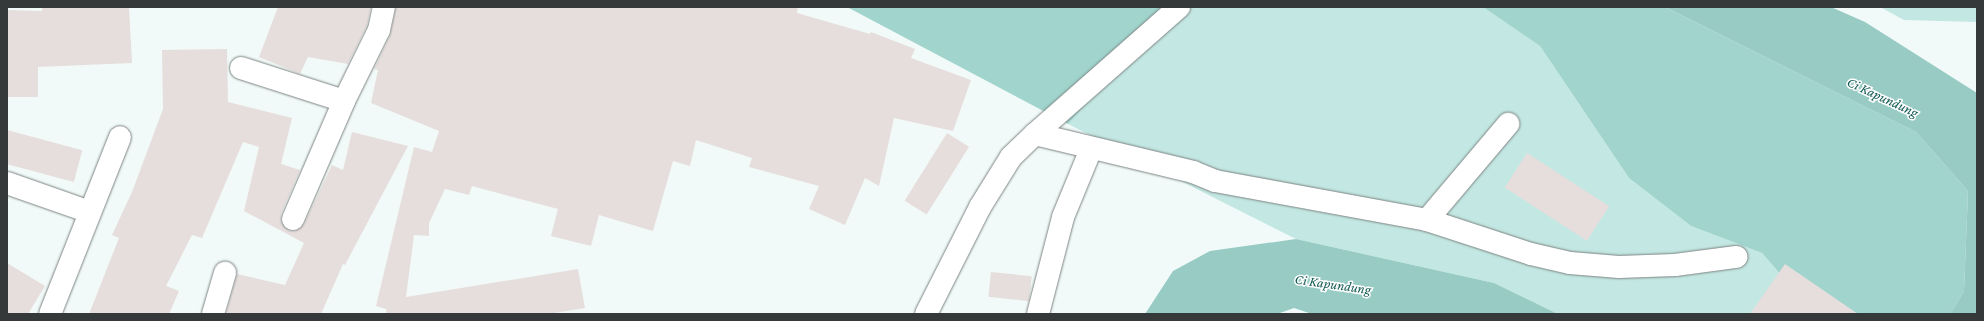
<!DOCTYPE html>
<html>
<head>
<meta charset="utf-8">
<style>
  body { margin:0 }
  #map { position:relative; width:1984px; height:321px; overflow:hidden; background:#f1faf8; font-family:"Crimson Pro",serif }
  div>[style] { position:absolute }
  .green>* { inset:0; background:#c3e7e2 }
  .forest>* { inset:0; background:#a0d4cd }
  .water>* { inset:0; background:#98cbc4 }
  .building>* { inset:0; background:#e6dedc; transform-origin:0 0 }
  .roads { filter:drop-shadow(0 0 1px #7d8483) drop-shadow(0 0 1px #7d8483) }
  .minor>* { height:22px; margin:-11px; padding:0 11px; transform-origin:11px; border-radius:11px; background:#fff }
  span { translate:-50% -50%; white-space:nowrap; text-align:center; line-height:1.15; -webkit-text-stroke:3px #fff; paint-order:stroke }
  .water-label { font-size:14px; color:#135a54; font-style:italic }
  .frame { position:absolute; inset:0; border:8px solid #363939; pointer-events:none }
</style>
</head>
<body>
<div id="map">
  <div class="green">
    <div style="clip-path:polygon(1173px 7px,1483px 7px,1540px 46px,1629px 178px,1691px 226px,1762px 253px,1815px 314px,1558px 314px,1494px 283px,1296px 239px,1068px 124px)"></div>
    <div style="clip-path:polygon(1880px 7px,1977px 7px,1977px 22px,1904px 20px)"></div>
  </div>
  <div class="forest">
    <div style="clip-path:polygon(847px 7px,1173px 7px,1068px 124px)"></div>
    <div style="clip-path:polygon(1483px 7px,1665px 7px,1916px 132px,1968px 191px,1964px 291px,1950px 314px,1815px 314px,1762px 253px,1691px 226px,1629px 178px,1540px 46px)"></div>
  </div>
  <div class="water">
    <div style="clip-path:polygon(1665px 7px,1831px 7px,1865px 22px,1977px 93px,1977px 314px,1950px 314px,1964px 291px,1968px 191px,1916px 132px)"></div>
    <div style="clip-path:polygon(1296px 239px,1494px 283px,1558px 314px,1312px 314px,1294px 308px,1277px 314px,1145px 314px,1173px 271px,1210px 251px)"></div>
  </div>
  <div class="building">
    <div style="clip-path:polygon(70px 7px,129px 7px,132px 63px,38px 67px,38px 97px,7px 97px,7px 10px,42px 11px,42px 8px)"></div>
    <div style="clip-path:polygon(278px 7px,371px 7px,367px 26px,348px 64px,308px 57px,300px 74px,259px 57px)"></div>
    <div style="clip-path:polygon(396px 7px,798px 7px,797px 13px,870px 34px,871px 32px,915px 49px,911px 58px,971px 80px,953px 131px,894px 118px,879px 186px,865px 178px,845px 225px,809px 209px,819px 186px,749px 167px,752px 158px,696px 140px,690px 166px,673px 161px,653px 231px,599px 215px,591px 246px,551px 236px,558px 209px,472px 186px,469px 195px,445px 189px,429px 223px,429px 236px,414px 235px,406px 297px,578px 269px,585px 308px,548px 314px,387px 314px,386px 309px,376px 306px,414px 147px,432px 152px,439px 131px,371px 103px,378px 70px,374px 69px,390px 35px)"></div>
    <div style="clip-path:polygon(227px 49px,228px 102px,292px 118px,281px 164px,300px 170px,281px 214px,281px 221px,288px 230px,295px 231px,304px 224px,332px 165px,343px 170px,352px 132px,408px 146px,345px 265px,343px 264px,321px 314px,226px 314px,237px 274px,285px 285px,304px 243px,244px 211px,259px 147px,243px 142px,202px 238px,192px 235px,166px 286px,179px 291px,169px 314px,89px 314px,119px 238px,112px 235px,132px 192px,163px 109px,162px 50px)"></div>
    <div style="left:7px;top:130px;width:78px;height:33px;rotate:15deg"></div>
    <div style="left:947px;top:133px;width:26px;height:80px;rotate:32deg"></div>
    <div style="left:1527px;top:153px;width:98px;height:41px;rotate:33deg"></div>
    <div style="clip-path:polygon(7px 263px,45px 286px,28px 314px,7px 314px)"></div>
    <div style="clip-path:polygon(1785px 264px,1858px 314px,1750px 314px)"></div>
    <div style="left:991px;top:272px;width:41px;height:25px;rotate:6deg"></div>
  </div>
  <div class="roads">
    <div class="minor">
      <div style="left:241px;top:68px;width:108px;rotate:17.8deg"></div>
      <div style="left:1035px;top:134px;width:192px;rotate:-41.4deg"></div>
      <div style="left:7px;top:183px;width:88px;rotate:19.3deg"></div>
      <div style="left:293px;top:219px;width:129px;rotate:-66.6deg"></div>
      <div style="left:344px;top:101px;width:79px;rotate:-63.8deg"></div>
      <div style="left:379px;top:30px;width:24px;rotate:-78deg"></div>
      <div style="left:1427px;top:220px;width:109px;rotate:18.1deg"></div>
      <div style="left:1531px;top:254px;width:40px;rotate:13deg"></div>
      <div style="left:1570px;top:263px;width:49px;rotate:4.7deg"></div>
      <div style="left:1619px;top:267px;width:56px;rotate:-2deg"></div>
      <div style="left:1675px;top:265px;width:62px;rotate:-7.5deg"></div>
      <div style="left:50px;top:314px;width:190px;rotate:-68.4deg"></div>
      <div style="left:213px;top:314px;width:43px;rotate:-73.7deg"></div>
      <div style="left:926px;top:314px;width:120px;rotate:-63.2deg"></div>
      <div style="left:980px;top:207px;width:59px;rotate:-58.2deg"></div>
      <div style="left:1011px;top:157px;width:33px;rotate:-44deg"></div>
      <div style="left:1035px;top:134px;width:163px;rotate:13.5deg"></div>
      <div style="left:1193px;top:172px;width:24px;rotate:22deg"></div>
      <div style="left:1215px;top:181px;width:216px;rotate:10.4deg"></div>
      <div style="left:1427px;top:220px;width:126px;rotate:-49.8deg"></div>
      <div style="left:1038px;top:314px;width:100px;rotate:-75.5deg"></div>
      <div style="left:1063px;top:217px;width:74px;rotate:-67.6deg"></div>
    </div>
  </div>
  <div class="water-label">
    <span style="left:1883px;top:97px;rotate:25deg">Ci Kapundung</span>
    <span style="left:1333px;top:284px;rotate:8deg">Ci Kapundung</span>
  </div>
  <div class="frame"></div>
</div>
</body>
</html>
